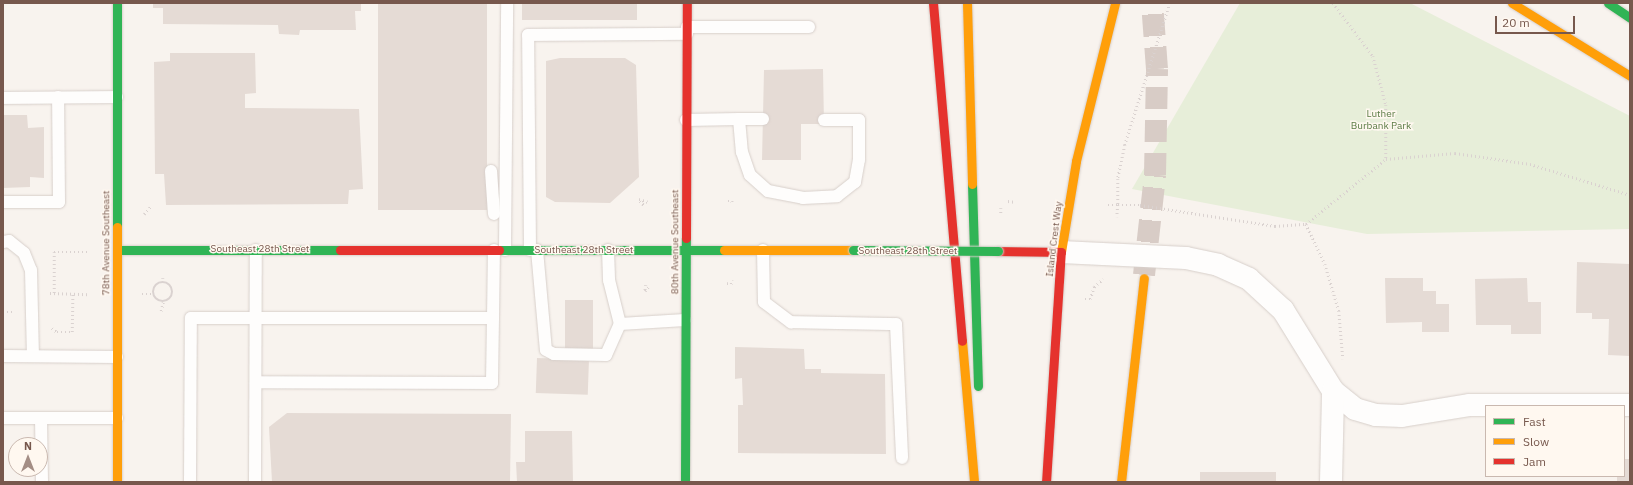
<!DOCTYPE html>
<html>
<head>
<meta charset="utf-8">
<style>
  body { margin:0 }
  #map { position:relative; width:1633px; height:485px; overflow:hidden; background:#f8f3ee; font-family:"IBM Plex Sans",sans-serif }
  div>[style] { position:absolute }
  .green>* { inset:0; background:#e7eed9 }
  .building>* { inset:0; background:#e5dbd5; transform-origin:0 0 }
  .highway-tunnel>* { height:22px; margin-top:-11px; transform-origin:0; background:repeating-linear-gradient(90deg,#d8ccc6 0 22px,transparent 0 33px) }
  .path>* { height:2.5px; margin-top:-1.25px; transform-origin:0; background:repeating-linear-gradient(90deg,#dad2d0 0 1px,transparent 0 4px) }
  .path>.ring { margin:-1.25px; padding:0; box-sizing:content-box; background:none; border:2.5px solid #dad2d0; border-radius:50% }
  .roads { filter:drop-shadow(0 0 1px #d7cfca) drop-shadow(0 0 1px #d7cfca) }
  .lane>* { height:12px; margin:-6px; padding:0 6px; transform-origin:6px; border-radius:6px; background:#fefdfc }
  .street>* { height:22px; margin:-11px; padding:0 11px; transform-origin:11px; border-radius:11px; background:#fefdfc }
  .fast>* { height:9px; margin:-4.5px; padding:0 4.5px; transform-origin:4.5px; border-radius:4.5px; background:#30b455 }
  .slow>* { height:9px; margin:-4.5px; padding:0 4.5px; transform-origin:4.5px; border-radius:4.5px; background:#ff9f0a }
  .jam>* { height:9px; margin:-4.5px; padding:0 4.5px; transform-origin:4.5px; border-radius:4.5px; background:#e5322d }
  .bridges { filter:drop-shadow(0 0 1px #d8cfca) drop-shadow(0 0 1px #d8cfca) }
  .fast-bridge>* { height:9px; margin:-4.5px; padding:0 4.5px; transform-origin:4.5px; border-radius:4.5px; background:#30b455 }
  span { translate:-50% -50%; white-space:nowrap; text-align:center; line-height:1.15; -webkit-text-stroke:3px #fff8f0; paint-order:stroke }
  .park-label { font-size:10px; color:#5b7c45 }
  .street-label { font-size:10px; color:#77584d }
  .frame { position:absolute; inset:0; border:4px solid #77584d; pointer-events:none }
  .legend { position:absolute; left:1485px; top:405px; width:140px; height:72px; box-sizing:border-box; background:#fff8f0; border:1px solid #c9b8af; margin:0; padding:5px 7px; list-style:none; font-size:12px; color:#77584d }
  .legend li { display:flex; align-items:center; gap:8px; height:20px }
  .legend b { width:20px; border:1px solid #c9b8af }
  .north { position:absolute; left:8px; top:437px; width:40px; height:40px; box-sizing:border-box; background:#fff8f0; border:1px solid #c9b8af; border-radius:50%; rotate:0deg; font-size:11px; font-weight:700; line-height:16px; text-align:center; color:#77584d }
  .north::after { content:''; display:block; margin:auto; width:14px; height:18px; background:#a48e85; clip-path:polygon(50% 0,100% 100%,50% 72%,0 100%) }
  .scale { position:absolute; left:1495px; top:16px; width:80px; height:18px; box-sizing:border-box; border:2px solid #77584d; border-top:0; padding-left:5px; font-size:12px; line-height:14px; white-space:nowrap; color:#77584d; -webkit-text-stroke:3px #fff8f0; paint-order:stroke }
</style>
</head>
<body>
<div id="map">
  <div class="green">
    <div style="clip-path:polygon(1240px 3px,1410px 3px,1630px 116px,1630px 229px,1367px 234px,1132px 189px)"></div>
  </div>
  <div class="building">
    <div style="clip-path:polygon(153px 3px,361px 3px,361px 11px,355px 11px,356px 30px,300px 30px,299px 35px,279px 34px,278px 25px,163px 24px,163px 8px,153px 8px)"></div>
    <div style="left:378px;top:3px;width:109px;height:207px"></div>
    <div style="left:522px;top:3px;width:115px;height:17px"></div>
    <div style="clip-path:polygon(170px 53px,255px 53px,256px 93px,245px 94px,245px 108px,359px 109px,363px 189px,349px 190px,348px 204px,166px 205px,164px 174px,155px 174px,154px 62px,170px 61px)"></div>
    <div style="clip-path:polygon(560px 58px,625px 58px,636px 65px,639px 177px,610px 203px,555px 202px,546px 197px,546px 61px)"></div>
    <div style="clip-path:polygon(823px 69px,824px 124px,801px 124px,801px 160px,762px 160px,764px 70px)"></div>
    <div style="clip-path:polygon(3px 115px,27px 115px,28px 128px,44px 127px,44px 178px,30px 177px,30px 187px,3px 188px)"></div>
    <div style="clip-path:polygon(1577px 262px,1630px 264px,1630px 356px,1608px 355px,1609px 319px,1592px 319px,1592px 313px,1576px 313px)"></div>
    <div style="clip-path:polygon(1385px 278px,1423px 278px,1423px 291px,1436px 291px,1436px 304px,1449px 304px,1449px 332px,1422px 332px,1422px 322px,1386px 323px)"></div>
    <div style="clip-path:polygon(1527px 278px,1528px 302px,1541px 302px,1541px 334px,1511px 334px,1511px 325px,1476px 325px,1475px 279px)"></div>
    <div style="left:565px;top:300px;width:28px;height:52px"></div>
    <div style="clip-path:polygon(735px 347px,804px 349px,805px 369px,821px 369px,821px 373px,885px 374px,886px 454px,738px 453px,738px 405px,743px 405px,742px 378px,735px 379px)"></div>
    <div style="left:537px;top:358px;width:52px;height:35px;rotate:2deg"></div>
    <div style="clip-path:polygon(287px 413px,511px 414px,510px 482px,272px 482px,269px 427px)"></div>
    <div style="clip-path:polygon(525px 431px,572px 431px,573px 482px,517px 482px,516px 462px,525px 462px)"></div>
    <div style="clip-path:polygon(1624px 459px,1630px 459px,1630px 482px,1617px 482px,1617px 476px,1624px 476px)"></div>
    <div style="left:1200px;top:472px;width:76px;height:10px"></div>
  </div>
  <div class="highway-tunnel">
    <div style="left:1144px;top:275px;width:101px;rotate:-83.7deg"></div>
    <div style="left:1155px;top:175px;width:106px;rotate:-88.9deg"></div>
    <div style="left:1157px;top:69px;width:66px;rotate:-94.3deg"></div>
  </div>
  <div class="path">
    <div style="left:1170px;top:3px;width:149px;rotate:107.6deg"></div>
    <div style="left:1125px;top:145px;width:35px;rotate:102deg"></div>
    <div style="left:1118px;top:179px;width:26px;rotate:90deg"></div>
    <div style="left:1118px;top:205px;width:22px"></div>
    <div style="left:1140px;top:205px;width:137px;rotate:8.8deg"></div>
    <div style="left:1275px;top:226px;width:31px;rotate:-4deg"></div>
    <div style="left:1306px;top:224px;width:103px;rotate:-39.1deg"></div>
    <div style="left:1386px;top:159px;width:69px;rotate:-5deg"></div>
    <div style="left:1455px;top:153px;width:76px;rotate:8.3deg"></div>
    <div style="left:1530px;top:164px;width:105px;rotate:17.2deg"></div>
    <div style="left:1333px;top:3px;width:66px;rotate:53deg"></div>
    <div style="left:1373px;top:56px;width:51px;rotate:75.1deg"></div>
    <div style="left:1386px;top:105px;width:54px;rotate:90deg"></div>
    <div style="left:639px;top:199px;width:9px;rotate:18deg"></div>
    <div style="left:640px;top:201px;width:7px;rotate:45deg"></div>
    <div style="left:728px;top:201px;width:4px"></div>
    <div style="left:732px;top:201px;width:3px;rotate:72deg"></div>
    <div style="left:1008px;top:201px;width:8px;rotate:7deg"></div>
    <div style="left:1108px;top:205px;width:10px"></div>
    <div style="left:1118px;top:205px;width:12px;rotate:95deg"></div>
    <div style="left:1001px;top:208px;width:7px;rotate:90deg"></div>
    <div style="left:144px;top:214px;width:11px;rotate:-49deg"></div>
    <div style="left:1306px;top:224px;width:44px;rotate:64.6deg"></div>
    <div style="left:1325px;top:264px;width:49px;rotate:73.4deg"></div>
    <div style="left:1339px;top:311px;width:48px;rotate:85.2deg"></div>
    <div style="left:163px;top:278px;width:4px;rotate:90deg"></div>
    <div class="ring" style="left:153px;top:282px;width:17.5px;height:17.5px"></div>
    <div style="left:727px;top:283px;width:4px;rotate:14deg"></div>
    <div style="left:731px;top:284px;width:4px;rotate:-76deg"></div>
    <div style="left:646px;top:285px;width:6px;rotate:99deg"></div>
    <div style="left:645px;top:291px;width:5px;rotate:-53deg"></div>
    <div style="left:50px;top:293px;width:38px;rotate:2deg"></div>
    <div style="left:54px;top:293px;width:41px;rotate:-90deg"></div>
    <div style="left:54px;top:252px;width:34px"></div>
    <div style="left:142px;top:294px;width:11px"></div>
    <div style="left:1085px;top:299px;width:5px"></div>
    <div style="left:1090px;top:299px;width:13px;rotate:-72deg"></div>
    <div style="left:1094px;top:287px;width:12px;rotate:-42deg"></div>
    <div style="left:161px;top:311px;width:9px;rotate:-77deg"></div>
    <div style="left:3px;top:312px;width:10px"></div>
    <div style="left:52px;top:328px;width:6px;rotate:39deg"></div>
    <div style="left:57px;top:332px;width:15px"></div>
    <div style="left:72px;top:332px;width:39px;rotate:-89deg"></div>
  </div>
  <div class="roads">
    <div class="lane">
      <div style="left:687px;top:27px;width:122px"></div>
      <div style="left:3px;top:98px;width:114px;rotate:-0.5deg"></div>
      <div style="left:763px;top:119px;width:24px;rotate:180deg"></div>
      <div style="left:739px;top:119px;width:33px;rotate:85deg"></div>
      <div style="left:742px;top:152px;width:24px;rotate:71deg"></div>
      <div style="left:750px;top:175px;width:24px;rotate:42deg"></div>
      <div style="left:768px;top:191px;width:36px;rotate:11deg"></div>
      <div style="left:803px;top:198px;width:34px;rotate:-3deg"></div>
      <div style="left:837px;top:196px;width:23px;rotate:-38deg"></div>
      <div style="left:855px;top:182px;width:22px;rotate:-80deg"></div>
      <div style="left:859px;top:160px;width:40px;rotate:-90deg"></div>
      <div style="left:859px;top:120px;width:35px;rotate:180deg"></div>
      <div style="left:686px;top:120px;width:53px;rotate:-1.1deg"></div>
      <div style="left:491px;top:171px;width:43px;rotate:86deg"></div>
      <div style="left:3px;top:202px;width:56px"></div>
      <div style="left:59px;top:202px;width:105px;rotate:-90.5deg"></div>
      <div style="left:3px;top:242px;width:6px;rotate:-9deg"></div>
      <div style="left:9px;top:241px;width:19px;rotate:39deg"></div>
      <div style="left:24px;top:253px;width:18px;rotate:68deg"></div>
      <div style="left:31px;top:270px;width:86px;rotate:88.7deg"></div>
      <div style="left:505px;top:250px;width:247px;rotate:-89.5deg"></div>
      <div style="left:530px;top:250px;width:215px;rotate:-90.5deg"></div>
      <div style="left:528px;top:35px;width:159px;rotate:-0.4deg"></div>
      <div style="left:537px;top:250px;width:100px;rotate:84.9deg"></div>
      <div style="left:546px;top:350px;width:9px;rotate:27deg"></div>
      <div style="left:554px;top:354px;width:52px;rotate:1.1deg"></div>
      <div style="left:606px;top:355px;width:34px;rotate:-66deg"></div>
      <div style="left:620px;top:324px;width:65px;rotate:-3.5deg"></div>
      <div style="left:608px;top:250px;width:30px;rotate:88deg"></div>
      <div style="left:609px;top:280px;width:45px;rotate:76deg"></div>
      <div style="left:763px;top:250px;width:52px;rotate:88.9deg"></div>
      <div style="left:764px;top:302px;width:34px;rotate:37deg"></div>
      <div style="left:791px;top:322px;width:105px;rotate:1.1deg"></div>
      <div style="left:896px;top:324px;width:134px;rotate:87.4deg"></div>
      <div style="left:493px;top:318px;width:68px;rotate:-89.2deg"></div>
      <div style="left:3px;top:356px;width:114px;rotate:0.5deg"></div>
      <div style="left:3px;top:418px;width:114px"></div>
      <div style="left:41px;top:418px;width:64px;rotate:89.1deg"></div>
      <div style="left:190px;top:482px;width:164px;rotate:-89.7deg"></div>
      <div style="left:191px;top:318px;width:302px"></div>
      <div style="left:493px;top:318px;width:65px;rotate:90.9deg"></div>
      <div style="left:492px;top:383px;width:236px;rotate:-179.8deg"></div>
      <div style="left:255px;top:482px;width:232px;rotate:-89.8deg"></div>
    </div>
    <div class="street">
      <div style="left:1061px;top:252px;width:125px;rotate:2.7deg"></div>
      <div style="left:1186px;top:258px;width:33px;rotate:12deg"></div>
      <div style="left:1218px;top:265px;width:34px;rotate:24deg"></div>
      <div style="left:1249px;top:279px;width:46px;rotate:42.4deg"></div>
      <div style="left:1283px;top:310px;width:95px;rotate:58.3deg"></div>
      <div style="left:1333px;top:391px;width:28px;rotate:39deg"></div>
      <div style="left:1355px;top:409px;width:22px;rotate:16deg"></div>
      <div style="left:1376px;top:415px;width:26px;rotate:2deg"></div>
      <div style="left:1402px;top:416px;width:69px;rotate:-9.2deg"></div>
      <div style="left:1470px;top:405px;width:160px"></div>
      <div style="left:1331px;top:482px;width:91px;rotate:-88.7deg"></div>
    </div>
    <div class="fast">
      <div style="left:117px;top:3px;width:224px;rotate:90deg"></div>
      <div style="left:1608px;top:3px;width:27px;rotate:34deg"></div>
      <div style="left:972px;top:184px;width:202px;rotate:88.3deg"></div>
      <div style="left:117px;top:250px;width:223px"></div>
      <div style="left:499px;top:250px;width:225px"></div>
      <div style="left:685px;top:482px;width:244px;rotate:-89.8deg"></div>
    </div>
    <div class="slow">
      <div style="left:967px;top:3px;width:181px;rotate:88.4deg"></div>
      <div style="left:1512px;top:3px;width:139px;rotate:31.7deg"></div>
      <div style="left:117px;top:227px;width:255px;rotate:90deg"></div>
      <div style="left:724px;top:250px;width:129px"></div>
      <div style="left:1061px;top:252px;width:92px;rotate:-80.6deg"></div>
      <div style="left:1076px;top:161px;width:163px;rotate:-76.1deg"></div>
      <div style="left:962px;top:341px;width:142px;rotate:85.1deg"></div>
      <div style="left:1121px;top:482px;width:205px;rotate:-83.6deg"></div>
    </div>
    <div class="jam">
      <div style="left:933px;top:3px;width:339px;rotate:85.1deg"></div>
      <div style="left:686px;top:238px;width:235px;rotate:-89.8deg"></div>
      <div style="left:340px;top:250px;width:159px"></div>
      <div style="left:998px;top:251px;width:63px;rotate:0.9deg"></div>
      <div style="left:1046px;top:482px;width:230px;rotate:-86.3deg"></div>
    </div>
  </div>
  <div class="bridges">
    <div class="fast-bridge">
      <div style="left:853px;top:250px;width:145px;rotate:0.4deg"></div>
    </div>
  </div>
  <div class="park-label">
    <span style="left:1381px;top:119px">Luther<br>Burbank Park</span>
  </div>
  <div class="street-label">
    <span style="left:1054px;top:239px;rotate:-83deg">Island Crest Way</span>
    <span style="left:675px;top:242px;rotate:-90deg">80th Avenue Southeast</span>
    <span style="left:106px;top:243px;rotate:-90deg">78th Avenue Southeast</span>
    <span style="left:260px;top:249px">Southeast 28th Street</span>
    <span style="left:584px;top:250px">Southeast 28th Street</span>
    <span style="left:908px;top:251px">Southeast 28th Street</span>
  </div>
  <div class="frame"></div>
  <ul class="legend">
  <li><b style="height:5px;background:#30b455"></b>Fast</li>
  <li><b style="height:5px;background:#ff9f0a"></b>Slow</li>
  <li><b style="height:5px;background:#e5322d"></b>Jam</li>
  </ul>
  <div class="north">N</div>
  <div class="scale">20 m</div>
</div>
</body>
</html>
